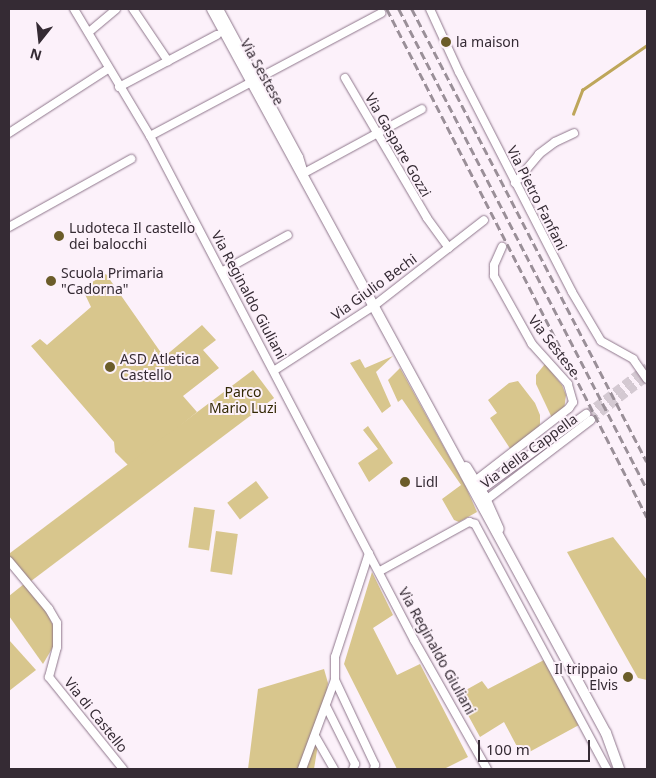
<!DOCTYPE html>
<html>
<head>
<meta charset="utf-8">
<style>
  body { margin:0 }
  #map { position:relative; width:656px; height:778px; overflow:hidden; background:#fcf1fa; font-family:"Noto Sans",sans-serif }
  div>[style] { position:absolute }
  .green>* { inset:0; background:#d8c68d; transform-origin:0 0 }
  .stream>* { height:2.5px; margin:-1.25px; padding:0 1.25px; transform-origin:1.25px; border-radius:1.25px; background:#bea65a }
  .minor-tunnel>* { height:8px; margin-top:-4px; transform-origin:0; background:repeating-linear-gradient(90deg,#d4c9d2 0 8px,transparent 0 12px) }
  .roads { filter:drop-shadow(0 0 1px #8e768b) drop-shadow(0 0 1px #8e768b) }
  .minor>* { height:8px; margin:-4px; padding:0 4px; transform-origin:4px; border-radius:4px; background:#fff }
  .major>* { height:10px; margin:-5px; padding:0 5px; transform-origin:5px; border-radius:5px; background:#fff }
  .rail>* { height:2.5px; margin-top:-1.25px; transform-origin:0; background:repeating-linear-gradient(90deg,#9a8f98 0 8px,transparent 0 12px) }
  .dots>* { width:14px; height:14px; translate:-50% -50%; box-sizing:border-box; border:2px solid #fcf1fa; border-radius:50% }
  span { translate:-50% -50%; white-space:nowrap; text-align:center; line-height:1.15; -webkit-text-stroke:4px #fcf1fa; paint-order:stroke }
  .poi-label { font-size:14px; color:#352b34 }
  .left { translate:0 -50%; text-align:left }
  .right { translate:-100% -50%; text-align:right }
  .street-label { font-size:14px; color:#352b34 }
  .park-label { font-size:14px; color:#332905 }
  .frame { position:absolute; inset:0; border:10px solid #352b34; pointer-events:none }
  .north { position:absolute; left:15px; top:15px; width:50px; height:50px; -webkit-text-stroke:4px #fcf1fa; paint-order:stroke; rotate:196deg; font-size:14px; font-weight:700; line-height:20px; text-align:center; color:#352b34 }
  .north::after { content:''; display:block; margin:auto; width:18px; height:22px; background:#352b34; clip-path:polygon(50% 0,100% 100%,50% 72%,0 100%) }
  .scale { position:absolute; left:478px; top:740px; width:112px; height:22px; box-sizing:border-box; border:2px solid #352b34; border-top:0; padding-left:6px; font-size:15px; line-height:18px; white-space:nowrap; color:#352b34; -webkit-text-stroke:4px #fcf1fa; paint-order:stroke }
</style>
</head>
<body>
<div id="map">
  <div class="green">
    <div style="clip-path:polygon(106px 274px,164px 357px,202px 325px,216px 340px,203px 350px,219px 368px,183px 396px,197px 412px,130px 467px,115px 452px,114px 442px,31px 346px,40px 339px,47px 345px,91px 307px,82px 288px)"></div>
    <div style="clip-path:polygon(393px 356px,376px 372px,391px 406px,382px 413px,350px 363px,360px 359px,365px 368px)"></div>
    <div style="clip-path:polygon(545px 364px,562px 385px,566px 395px,564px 410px,552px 418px,536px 384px,536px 375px)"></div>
    <div style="clip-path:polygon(400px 368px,466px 487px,477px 512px,459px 522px,454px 520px,442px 499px,461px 485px,402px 399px,398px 402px,388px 380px)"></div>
    <div style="left:253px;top:370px;width:35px;height:310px;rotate:53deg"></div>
    <div style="clip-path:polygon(518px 381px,535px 403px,540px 415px,540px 424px,538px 430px,511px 450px,490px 418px,497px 413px,488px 400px,509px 383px)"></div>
    <div style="clip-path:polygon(368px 426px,393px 463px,369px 482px,358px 463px,378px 449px,363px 430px)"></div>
    <div style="left:256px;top:481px;width:21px;height:36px;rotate:53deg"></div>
    <div style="left:194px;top:507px;width:21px;height:41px;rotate:8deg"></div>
    <div style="left:216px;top:531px;width:22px;height:41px;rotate:8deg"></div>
    <div style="clip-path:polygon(613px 537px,647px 580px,647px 680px,638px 678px,567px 552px)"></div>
    <div style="clip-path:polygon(372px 572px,393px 615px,373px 628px,397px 675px,420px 664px,468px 757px,444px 769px,397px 769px,344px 664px)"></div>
    <div style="clip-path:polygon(24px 584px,47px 612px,54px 628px,53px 647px,43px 664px,9px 616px,9px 596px)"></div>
    <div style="clip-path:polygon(9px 640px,36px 670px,9px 691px)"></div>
    <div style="clip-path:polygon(544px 660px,579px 725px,522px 756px,504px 722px,480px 737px,457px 695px,482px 681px,488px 689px)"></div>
    <div style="clip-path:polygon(324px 669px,328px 683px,314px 769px,248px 769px,258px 689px)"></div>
  </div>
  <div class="stream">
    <div style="left:573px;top:114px;width:26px;rotate:-69deg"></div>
    <div style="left:582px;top:90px;width:79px;rotate:-34.7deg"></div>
  </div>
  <div class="minor-tunnel">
    <div style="left:586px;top:414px;width:77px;rotate:-37.6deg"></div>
    <div style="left:591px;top:420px;width:71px;rotate:-37.5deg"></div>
  </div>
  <div class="roads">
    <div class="minor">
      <div style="left:74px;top:9px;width:148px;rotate:59.1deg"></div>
      <div style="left:150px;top:136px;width:569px;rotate:62.35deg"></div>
      <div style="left:414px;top:640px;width:148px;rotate:60.5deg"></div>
      <div style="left:133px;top:9px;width:63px;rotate:56.1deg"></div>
      <div style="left:219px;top:9px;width:168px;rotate:61.6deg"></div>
      <div style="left:299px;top:157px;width:17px;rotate:73deg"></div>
      <div style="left:304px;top:173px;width:134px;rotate:-28.5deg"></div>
      <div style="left:430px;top:9px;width:69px;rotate:65.3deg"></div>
      <div style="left:459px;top:72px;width:247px;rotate:62.8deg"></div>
      <div style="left:572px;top:292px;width:57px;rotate:59.4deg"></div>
      <div style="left:601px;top:341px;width:37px;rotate:29deg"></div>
      <div style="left:633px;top:359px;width:24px;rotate:55deg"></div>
      <div style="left:89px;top:32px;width:35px;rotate:-40deg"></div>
      <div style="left:345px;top:78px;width:162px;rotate:59.6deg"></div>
      <div style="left:427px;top:218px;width:37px;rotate:54deg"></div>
      <div style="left:119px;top:87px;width:111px;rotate:-28deg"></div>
      <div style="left:9px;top:133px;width:118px;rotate:-32.9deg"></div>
      <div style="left:150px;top:136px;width:262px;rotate:-28deg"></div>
      <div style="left:515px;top:183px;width:38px;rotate:-50deg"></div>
      <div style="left:539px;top:154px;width:20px;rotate:-37deg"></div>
      <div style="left:555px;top:142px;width:21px;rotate:-25deg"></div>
      <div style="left:9px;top:227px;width:140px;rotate:-29.1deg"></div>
      <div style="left:223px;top:271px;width:74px;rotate:-29deg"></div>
      <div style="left:275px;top:370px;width:119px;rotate:-33deg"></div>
      <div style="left:375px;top:305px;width:138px;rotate:-37.9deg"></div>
      <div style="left:475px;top:481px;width:119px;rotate:-37.8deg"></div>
      <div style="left:569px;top:408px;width:7px;rotate:-56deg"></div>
      <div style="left:573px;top:402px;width:19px;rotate:-106deg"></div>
      <div style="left:568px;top:384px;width:54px;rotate:-132deg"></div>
      <div style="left:532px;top:344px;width:78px;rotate:-119.2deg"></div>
      <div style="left:494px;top:276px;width:11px;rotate:-90deg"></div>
      <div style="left:494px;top:265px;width:20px;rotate:-66deg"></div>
      <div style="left:482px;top:495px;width:5px;rotate:-101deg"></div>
      <div style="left:481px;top:490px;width:130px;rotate:-35.9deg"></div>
      <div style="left:484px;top:497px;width:4px;rotate:56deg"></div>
      <div style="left:486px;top:500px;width:132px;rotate:-37.3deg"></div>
      <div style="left:9px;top:561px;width:62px;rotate:50.2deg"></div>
      <div style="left:49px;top:609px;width:16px;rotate:60deg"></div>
      <div style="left:57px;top:623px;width:24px;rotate:90deg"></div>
      <div style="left:57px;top:647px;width:31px;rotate:105deg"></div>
      <div style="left:49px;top:677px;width:118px;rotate:51.2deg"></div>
      <div style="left:380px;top:571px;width:102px;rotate:-28.8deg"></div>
      <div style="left:469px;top:522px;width:6px;rotate:18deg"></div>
      <div style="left:475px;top:524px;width:278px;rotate:61.7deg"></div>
      <div style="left:335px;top:680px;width:94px;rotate:64.8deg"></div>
      <div style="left:375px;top:765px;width:4px;rotate:104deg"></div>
      <div style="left:326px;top:706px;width:65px;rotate:63.4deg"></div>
      <div style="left:355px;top:764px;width:5px;rotate:112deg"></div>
      <div style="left:315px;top:736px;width:38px;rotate:60deg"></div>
      <div style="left:302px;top:769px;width:95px;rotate:-69.7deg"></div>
      <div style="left:335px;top:680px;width:23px;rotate:-90deg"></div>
      <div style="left:335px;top:657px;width:109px;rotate:-71.9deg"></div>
    </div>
    <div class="major">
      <div style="left:212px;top:9px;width:824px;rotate:61.45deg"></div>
      <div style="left:606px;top:733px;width:38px;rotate:70deg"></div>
      <div style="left:466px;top:467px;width:34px;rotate:58deg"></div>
      <div style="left:484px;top:496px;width:36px;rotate:66deg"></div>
    </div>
  </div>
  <div class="rail">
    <div style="left:387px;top:9px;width:571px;rotate:62.9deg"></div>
    <div style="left:399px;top:9px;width:540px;rotate:62.68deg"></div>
    <div style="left:412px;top:9px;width:510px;rotate:62.58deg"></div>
  </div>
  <div class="dots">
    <div style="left:446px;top:42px;background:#6b5c29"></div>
    <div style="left:59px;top:236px;background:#6b5c29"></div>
    <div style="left:51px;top:281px;background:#6b5c29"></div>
    <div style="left:110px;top:367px;background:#6b5c29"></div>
    <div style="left:405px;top:482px;background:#6b5c29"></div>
    <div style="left:628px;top:677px;background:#6b5c29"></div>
  </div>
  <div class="poi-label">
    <span class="left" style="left:456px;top:42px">la maison</span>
    <span class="left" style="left:69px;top:236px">Ludoteca Il castello<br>dei balocchi</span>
    <span class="left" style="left:61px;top:281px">Scuola Primaria<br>"Cadorna"</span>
    <span class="left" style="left:120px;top:367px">ASD Atletica<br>Castello</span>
    <span class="left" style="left:415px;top:482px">Lidl</span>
    <span class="right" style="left:618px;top:677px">Il trippaio<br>Elvis</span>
  </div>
  <div class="street-label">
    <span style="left:262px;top:72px;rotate:61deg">Via Sestese</span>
    <span style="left:398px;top:145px;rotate:60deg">Via Gaspare Gozzi</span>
    <span style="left:537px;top:198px;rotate:63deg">Via Pietro Fanfani</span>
    <span style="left:374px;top:287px;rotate:-36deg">Via Giulio Bechi</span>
    <span style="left:249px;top:295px;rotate:62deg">Via Reginaldo Giuliani</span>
    <span style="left:554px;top:346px;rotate:52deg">Via Sestese</span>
    <span style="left:529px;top:451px;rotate:-36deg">Via della Cappella</span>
    <span style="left:437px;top:651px;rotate:61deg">Via Reginaldo Giuliani</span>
    <span style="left:96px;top:715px;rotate:51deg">Via di Castello</span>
  </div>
  <div class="park-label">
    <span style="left:243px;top:400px">Parco<br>Mario Luzi</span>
  </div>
  <div class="frame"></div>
  <div class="north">N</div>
  <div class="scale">100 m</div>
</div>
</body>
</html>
